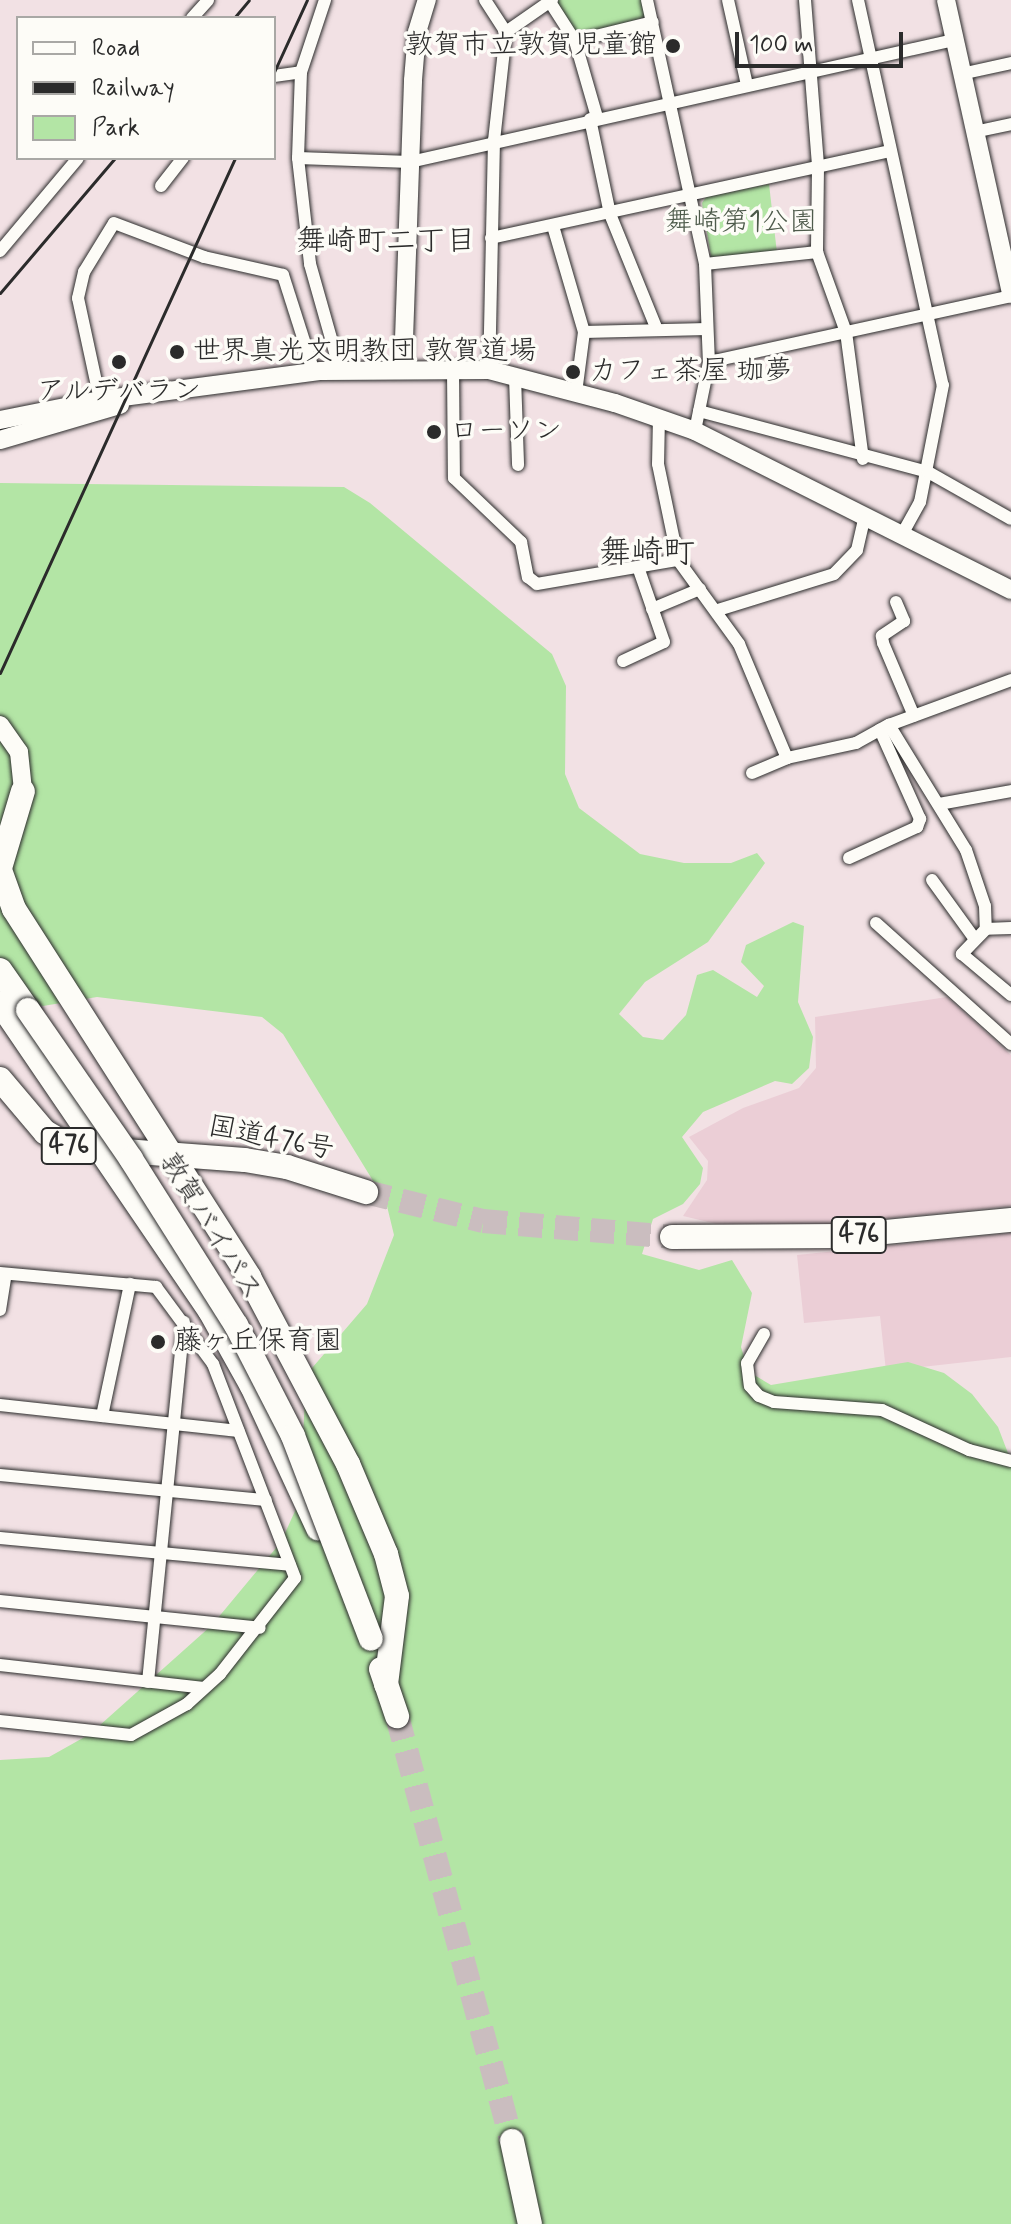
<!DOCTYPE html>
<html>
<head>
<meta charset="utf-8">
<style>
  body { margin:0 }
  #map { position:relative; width:1011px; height:2224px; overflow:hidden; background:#f2e1e4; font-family:Mynerve,"Klee One",sans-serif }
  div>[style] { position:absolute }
  .built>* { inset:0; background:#ebced6 }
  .green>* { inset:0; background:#b3e5a5 }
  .highway-tunnel>* { height:24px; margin-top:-12px; transform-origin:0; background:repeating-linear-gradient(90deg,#cabdbf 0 24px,transparent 0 36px) }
  .roads { filter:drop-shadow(0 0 2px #2b2b2b) drop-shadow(0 0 2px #2b2b2b) }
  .street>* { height:12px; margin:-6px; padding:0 6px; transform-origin:6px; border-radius:6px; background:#fdfcf7 }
  .secondary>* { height:18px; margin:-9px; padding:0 9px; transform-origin:9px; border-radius:9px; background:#fdfcf7 }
  .highway>* { height:24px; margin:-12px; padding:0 12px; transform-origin:12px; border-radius:12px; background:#fdfcf7 }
  .rail>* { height:3px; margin:-1.5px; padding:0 1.5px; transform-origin:1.5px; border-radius:1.5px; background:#2b2b2b }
  .bridges { filter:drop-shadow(0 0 2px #2b2b2b) drop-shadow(0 0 2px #2b2b2b) }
  .highway-bridge>* { height:24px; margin:-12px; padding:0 12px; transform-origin:12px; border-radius:12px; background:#fdfcf7 }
  .dots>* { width:22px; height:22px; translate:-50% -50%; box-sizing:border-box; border:4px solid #fdfcf7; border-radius:50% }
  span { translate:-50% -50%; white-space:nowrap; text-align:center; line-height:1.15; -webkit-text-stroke:7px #fdfcf7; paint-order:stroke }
  .shield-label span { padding:2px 6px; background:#fdfcf7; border:2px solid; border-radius:6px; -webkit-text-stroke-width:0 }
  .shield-label { font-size:26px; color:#2b2b2b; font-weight:700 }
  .poi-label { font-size:28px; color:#2b2b2b }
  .right { translate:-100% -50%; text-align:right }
  .left { translate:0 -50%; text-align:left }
  .park-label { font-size:28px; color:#4d5a4a }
  .street-label { font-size:28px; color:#2b2b2b }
  .neighbourhood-label { font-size:30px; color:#2b2b2b }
  .quarter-label { font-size:32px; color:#2b2b2b }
  .legend { position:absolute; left:16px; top:16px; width:260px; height:144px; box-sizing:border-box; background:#fdfcf7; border:2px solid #a9a8a5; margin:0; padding:10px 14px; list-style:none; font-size:24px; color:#2b2b2b }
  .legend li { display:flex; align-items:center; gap:16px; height:40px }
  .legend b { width:40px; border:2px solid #a9a8a5 }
  .scale { position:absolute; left:735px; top:32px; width:168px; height:36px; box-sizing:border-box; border:4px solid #2b2b2b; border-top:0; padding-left:10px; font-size:24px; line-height:28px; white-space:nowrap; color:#2b2b2b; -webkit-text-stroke:6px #fdfcf7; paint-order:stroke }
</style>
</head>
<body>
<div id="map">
  <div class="built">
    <div style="clip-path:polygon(947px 997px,1011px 1055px,1011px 1206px,778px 1229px,734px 1228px,683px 1216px,707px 1180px,708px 1161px,689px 1137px,743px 1108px,799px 1088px,816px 1068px,815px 1017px)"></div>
    <div style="clip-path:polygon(1011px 1233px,1011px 1357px,886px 1371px,880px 1316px,804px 1323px,797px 1255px)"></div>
  </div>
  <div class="green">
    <div style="clip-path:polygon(559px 0,642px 0,646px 17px,579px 36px,556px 4px)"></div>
    <div style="clip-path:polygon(769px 184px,777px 253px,711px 257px,702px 203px,706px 197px)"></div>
    <div style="clip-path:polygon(0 483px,344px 487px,370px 503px,552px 654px,566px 686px,565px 774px,579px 808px,640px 854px,684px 863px,731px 863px,757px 853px,765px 863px,708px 942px,645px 982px,619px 1014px,643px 1037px,663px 1040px,686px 1015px,697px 975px,713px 970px,757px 997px,764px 986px,741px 962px,746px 945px,793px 922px,804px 926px,798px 1002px,813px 1037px,809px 1068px,792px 1084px,775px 1081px,703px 1112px,682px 1137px,703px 1168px,700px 1184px,683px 1204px,653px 1219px,642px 1254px,699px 1270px,732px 1260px,752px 1293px,741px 1347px,749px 1372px,771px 1385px,908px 1362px,944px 1373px,972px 1394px,998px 1427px,1011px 1461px,1011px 2224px,0 2224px,0 1760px,49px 1757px,90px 1734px,212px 1625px,281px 1542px,300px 1500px,306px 1375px,367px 1304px,394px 1235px,386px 1202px,283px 1034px,262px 1017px,97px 997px,43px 1006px,0 995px)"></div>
  </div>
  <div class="highway-tunnel">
    <div style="left:366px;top:1192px;width:121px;rotate:13.9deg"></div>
    <div style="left:483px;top:1221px;width:190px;rotate:4.8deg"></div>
    <div style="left:397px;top:1716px;width:440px;rotate:74.9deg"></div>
  </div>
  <div class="roads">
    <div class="street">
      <div style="left:325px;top:0;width:76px;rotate:108.4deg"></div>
      <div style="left:301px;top:72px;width:86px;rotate:92deg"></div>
      <div style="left:298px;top:158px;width:112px;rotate:2deg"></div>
      <div style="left:410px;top:162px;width:558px;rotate:-12.64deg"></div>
      <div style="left:485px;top:0;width:38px;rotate:57deg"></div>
      <div style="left:506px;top:32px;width:109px;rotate:96.3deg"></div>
      <div style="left:494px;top:140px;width:230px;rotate:91.2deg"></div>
      <div style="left:647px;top:0;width:270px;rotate:77.6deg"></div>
      <div style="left:705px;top:264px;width:98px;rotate:87.7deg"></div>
      <div style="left:709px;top:362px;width:70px;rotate:101.5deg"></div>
      <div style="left:728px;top:0;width:87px;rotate:77.4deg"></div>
      <div style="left:805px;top:0;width:168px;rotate:85.5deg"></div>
      <div style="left:818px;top:167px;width:85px;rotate:90.7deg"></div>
      <div style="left:817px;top:252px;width:85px;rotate:70.1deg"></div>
      <div style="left:846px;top:332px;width:128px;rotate:82.4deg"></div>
      <div style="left:858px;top:0;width:394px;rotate:77.6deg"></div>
      <div style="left:943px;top:385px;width:119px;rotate:101.1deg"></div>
      <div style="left:920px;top:502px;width:38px;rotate:119deg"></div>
      <div style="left:550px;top:2px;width:46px;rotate:57.3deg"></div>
      <div style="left:575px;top:41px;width:79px;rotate:73.9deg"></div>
      <div style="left:192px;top:18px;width:24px;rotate:-48deg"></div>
      <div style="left:506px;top:32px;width:56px;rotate:-34.8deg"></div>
      <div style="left:575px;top:41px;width:80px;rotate:-13.7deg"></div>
      <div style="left:961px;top:74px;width:51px;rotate:-12.4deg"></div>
      <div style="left:274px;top:76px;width:27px;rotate:-8deg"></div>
      <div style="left:590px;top:119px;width:97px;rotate:78.1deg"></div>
      <div style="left:610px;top:214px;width:125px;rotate:67.9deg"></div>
      <div style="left:974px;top:132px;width:38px;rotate:-12deg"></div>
      <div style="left:298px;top:158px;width:107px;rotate:83.5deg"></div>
      <div style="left:310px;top:264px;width:110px;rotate:74.2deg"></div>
      <div style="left:161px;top:186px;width:36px;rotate:-52deg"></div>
      <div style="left:553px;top:226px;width:110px;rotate:73.7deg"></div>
      <div style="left:584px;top:332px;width:62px;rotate:97.5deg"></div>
      <div style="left:491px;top:238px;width:409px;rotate:-12.3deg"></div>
      <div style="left:0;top:251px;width:121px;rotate:-50deg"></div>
      <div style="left:705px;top:264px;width:113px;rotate:-6.1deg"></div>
      <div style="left:584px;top:332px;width:123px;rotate:-1.4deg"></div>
      <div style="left:709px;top:362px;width:309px;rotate:-12.3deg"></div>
      <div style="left:453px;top:370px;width:108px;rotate:89.5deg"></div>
      <div style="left:454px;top:478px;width:93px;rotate:43.7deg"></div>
      <div style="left:521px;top:542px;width:36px;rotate:79deg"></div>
      <div style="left:528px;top:577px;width:11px;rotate:38deg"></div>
      <div style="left:537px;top:584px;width:143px;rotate:-9.7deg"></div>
      <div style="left:515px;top:377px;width:88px;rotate:88deg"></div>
      <div style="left:100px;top:400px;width:104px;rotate:-102.2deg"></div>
      <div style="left:78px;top:298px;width:27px;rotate:-77deg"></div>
      <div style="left:84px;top:272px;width:57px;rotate:-58.5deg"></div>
      <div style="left:114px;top:223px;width:96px;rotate:20.7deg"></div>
      <div style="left:204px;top:257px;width:81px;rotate:12.8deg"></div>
      <div style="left:283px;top:275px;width:102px;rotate:72.3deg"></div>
      <div style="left:699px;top:411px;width:237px;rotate:14.9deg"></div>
      <div style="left:928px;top:472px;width:95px;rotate:29.5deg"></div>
      <div style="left:659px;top:417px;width:47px;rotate:91.2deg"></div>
      <div style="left:658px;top:464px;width:98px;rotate:78.2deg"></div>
      <div style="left:678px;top:560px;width:104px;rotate:54deg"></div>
      <div style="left:739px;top:644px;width:124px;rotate:67.2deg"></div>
      <div style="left:787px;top:758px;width:71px;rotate:-12.3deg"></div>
      <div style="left:856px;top:743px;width:38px;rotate:-29deg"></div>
      <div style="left:889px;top:725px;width:130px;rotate:-20.2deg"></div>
      <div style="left:896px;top:602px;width:21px;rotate:67deg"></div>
      <div style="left:904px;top:621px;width:27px;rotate:146deg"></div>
      <div style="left:882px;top:636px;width:7px;rotate:82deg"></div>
      <div style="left:883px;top:643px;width:79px;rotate:67deg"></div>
      <div style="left:652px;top:609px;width:52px;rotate:-22.6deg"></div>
      <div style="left:718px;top:610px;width:121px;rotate:-17.2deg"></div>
      <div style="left:834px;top:574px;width:33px;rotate:-46deg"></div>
      <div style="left:857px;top:550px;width:35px;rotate:-77deg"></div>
      <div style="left:623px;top:661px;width:45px;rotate:-24.9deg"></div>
      <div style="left:664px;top:642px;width:79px;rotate:-109.1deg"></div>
      <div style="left:889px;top:725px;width:147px;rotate:58.4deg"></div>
      <div style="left:966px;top:850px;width:59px;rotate:71.3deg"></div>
      <div style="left:985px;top:906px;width:23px;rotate:88deg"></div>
      <div style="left:752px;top:773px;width:38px;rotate:-23deg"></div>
      <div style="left:939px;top:804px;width:73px;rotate:-10.2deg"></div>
      <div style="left:849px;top:858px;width:75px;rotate:-24.5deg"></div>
      <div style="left:917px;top:827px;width:9px;rotate:-69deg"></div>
      <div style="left:920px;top:819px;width:98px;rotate:-114.2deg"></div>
      <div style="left:932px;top:880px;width:72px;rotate:54.1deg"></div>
      <div style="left:876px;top:923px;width:181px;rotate:41.9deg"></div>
      <div style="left:1011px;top:928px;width:25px;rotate:178deg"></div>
      <div style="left:986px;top:929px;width:35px;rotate:134deg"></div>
      <div style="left:962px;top:954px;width:64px;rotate:39.9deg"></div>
      <div style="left:0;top:1273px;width:157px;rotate:5.1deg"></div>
      <div style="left:156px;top:1287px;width:96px;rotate:53.5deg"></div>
      <div style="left:213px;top:1364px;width:229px;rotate:69deg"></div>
      <div style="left:295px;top:1578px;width:122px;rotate:128deg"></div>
      <div style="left:220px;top:1674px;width:45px;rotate:137.7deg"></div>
      <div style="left:187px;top:1704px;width:64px;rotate:151deg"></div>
      <div style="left:131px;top:1735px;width:132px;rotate:-173.9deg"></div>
      <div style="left:0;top:1310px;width:36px;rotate:-81deg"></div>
      <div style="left:764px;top:1334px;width:34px;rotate:120deg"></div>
      <div style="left:747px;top:1363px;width:23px;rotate:83deg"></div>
      <div style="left:750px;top:1386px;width:13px;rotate:48deg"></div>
      <div style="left:759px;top:1396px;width:16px;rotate:22deg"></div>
      <div style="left:774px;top:1402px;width:108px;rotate:4.2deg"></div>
      <div style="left:882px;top:1410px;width:96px;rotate:24.7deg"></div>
      <div style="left:969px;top:1450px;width:43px;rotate:14.7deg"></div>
      <div style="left:0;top:1405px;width:240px;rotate:6.2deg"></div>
      <div style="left:102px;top:1416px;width:135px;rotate:-78deg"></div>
      <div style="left:0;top:1475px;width:267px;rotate:5.4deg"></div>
      <div style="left:0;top:1538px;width:291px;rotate:5.3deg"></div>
      <div style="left:0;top:1601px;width:261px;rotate:5.9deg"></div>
      <div style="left:0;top:1665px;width:205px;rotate:6.4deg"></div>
      <div style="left:148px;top:1682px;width:362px;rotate:-84.3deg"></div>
    </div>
    <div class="secondary">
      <div style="left:946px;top:0;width:301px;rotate:77.5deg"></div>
      <div style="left:403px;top:368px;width:288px;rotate:-88deg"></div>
      <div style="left:413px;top:80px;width:48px;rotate:-85.2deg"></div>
      <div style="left:417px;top:32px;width:34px;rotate:-73deg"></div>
      <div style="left:0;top:420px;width:102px;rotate:-11.3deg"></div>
      <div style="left:100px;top:400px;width:223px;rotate:-7.5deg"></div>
      <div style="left:321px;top:371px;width:168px;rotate:-0.3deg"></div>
      <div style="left:489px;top:370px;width:130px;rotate:14.7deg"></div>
      <div style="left:615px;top:403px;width:85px;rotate:19.3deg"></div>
      <div style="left:695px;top:431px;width:354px;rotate:26.7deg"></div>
      <div style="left:0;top:440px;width:125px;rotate:-16.3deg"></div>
      <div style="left:0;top:725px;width:33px;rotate:55deg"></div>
      <div style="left:19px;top:752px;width:39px;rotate:84deg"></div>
    </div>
    <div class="highway">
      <div style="left:0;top:868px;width:80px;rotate:-73.4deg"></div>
      <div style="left:0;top:870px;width:41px;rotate:70.3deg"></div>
      <div style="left:14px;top:909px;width:437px;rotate:57.4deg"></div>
      <div style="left:249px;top:1277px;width:212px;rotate:62.1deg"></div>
      <div style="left:348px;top:1464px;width:98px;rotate:67.1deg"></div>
      <div style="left:386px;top:1554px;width:43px;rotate:75.3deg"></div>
      <div style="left:397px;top:1596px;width:89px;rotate:97.1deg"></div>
      <div style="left:0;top:970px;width:49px;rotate:55deg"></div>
      <div style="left:0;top:1003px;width:373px;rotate:55.7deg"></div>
      <div style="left:210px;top:1311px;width:86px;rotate:60.8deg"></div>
      <div style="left:252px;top:1386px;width:157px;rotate:65.1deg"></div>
      <div style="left:0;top:1079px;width:70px;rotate:49.7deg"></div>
      <div style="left:45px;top:1132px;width:30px;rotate:30deg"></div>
      <div style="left:71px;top:1147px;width:174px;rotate:4.3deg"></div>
      <div style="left:245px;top:1160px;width:43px;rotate:9.5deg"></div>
      <div style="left:287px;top:1167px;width:83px;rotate:17.6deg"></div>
      <div style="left:672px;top:1237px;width:172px;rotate:-0.3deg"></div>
      <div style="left:844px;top:1236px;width:168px;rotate:-5.5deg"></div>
      <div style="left:381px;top:1669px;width:50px;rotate:71.2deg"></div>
      <div style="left:512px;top:2141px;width:85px;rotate:77.8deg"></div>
    </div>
  </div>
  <div class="rail">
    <div style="left:234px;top:18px;width:23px;rotate:-50deg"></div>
    <div style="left:274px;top:72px;width:79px;rotate:-65.4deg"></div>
    <div style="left:0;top:293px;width:177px;rotate:-49.6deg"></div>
    <div style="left:0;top:673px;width:566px;rotate:-65.47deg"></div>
  </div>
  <div class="bridges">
    <div class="highway-bridge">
      <div style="left:28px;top:1010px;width:181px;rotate:55.3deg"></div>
      <div style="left:131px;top:1159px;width:196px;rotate:57.7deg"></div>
      <div style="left:236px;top:1325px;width:125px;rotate:62.8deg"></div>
      <div style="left:293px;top:1436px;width:217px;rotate:69deg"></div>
    </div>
  </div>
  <div class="dots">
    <div style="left:673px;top:46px;background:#2b2b2b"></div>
    <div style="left:177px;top:352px;background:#2b2b2b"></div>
    <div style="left:119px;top:362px;background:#2b2b2b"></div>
    <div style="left:573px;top:372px;background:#2b2b2b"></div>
    <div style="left:434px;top:432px;background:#2b2b2b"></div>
    <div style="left:158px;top:1342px;background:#2b2b2b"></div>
  </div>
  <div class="shield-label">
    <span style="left:69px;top:1146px">476</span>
    <span style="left:859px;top:1235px">476</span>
  </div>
  <div class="poi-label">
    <span class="right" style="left:657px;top:46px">敦賀市立敦賀児童館</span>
    <span class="left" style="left:193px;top:352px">世界真光文明教団 敦賀道場</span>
    <span class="left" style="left:589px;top:372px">カフェ茶屋 珈夢</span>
    <span style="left:119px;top:392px">アルデバラン</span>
    <span class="left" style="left:450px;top:432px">ローソン</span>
    <span class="left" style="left:174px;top:1342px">藤ヶ丘保育園</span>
  </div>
  <div class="park-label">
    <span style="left:741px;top:223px">舞崎第1公園</span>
  </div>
  <div class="street-label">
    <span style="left:271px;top:1139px;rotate:11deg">国道476号</span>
    <span style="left:210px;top:1227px;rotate:58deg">敦賀バイパス</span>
  </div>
  <div class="neighbourhood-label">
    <span style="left:386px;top:242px">舞崎町二丁目</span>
  </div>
  <div class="quarter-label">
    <span style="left:647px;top:553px">舞崎町</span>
  </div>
  <ul class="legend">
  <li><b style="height:10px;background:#fdfcf7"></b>Road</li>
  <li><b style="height:10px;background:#2b2b2b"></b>Railway</li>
  <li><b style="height:22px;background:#b3e5a5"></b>Park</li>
  </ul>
  <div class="scale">100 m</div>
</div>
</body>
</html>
